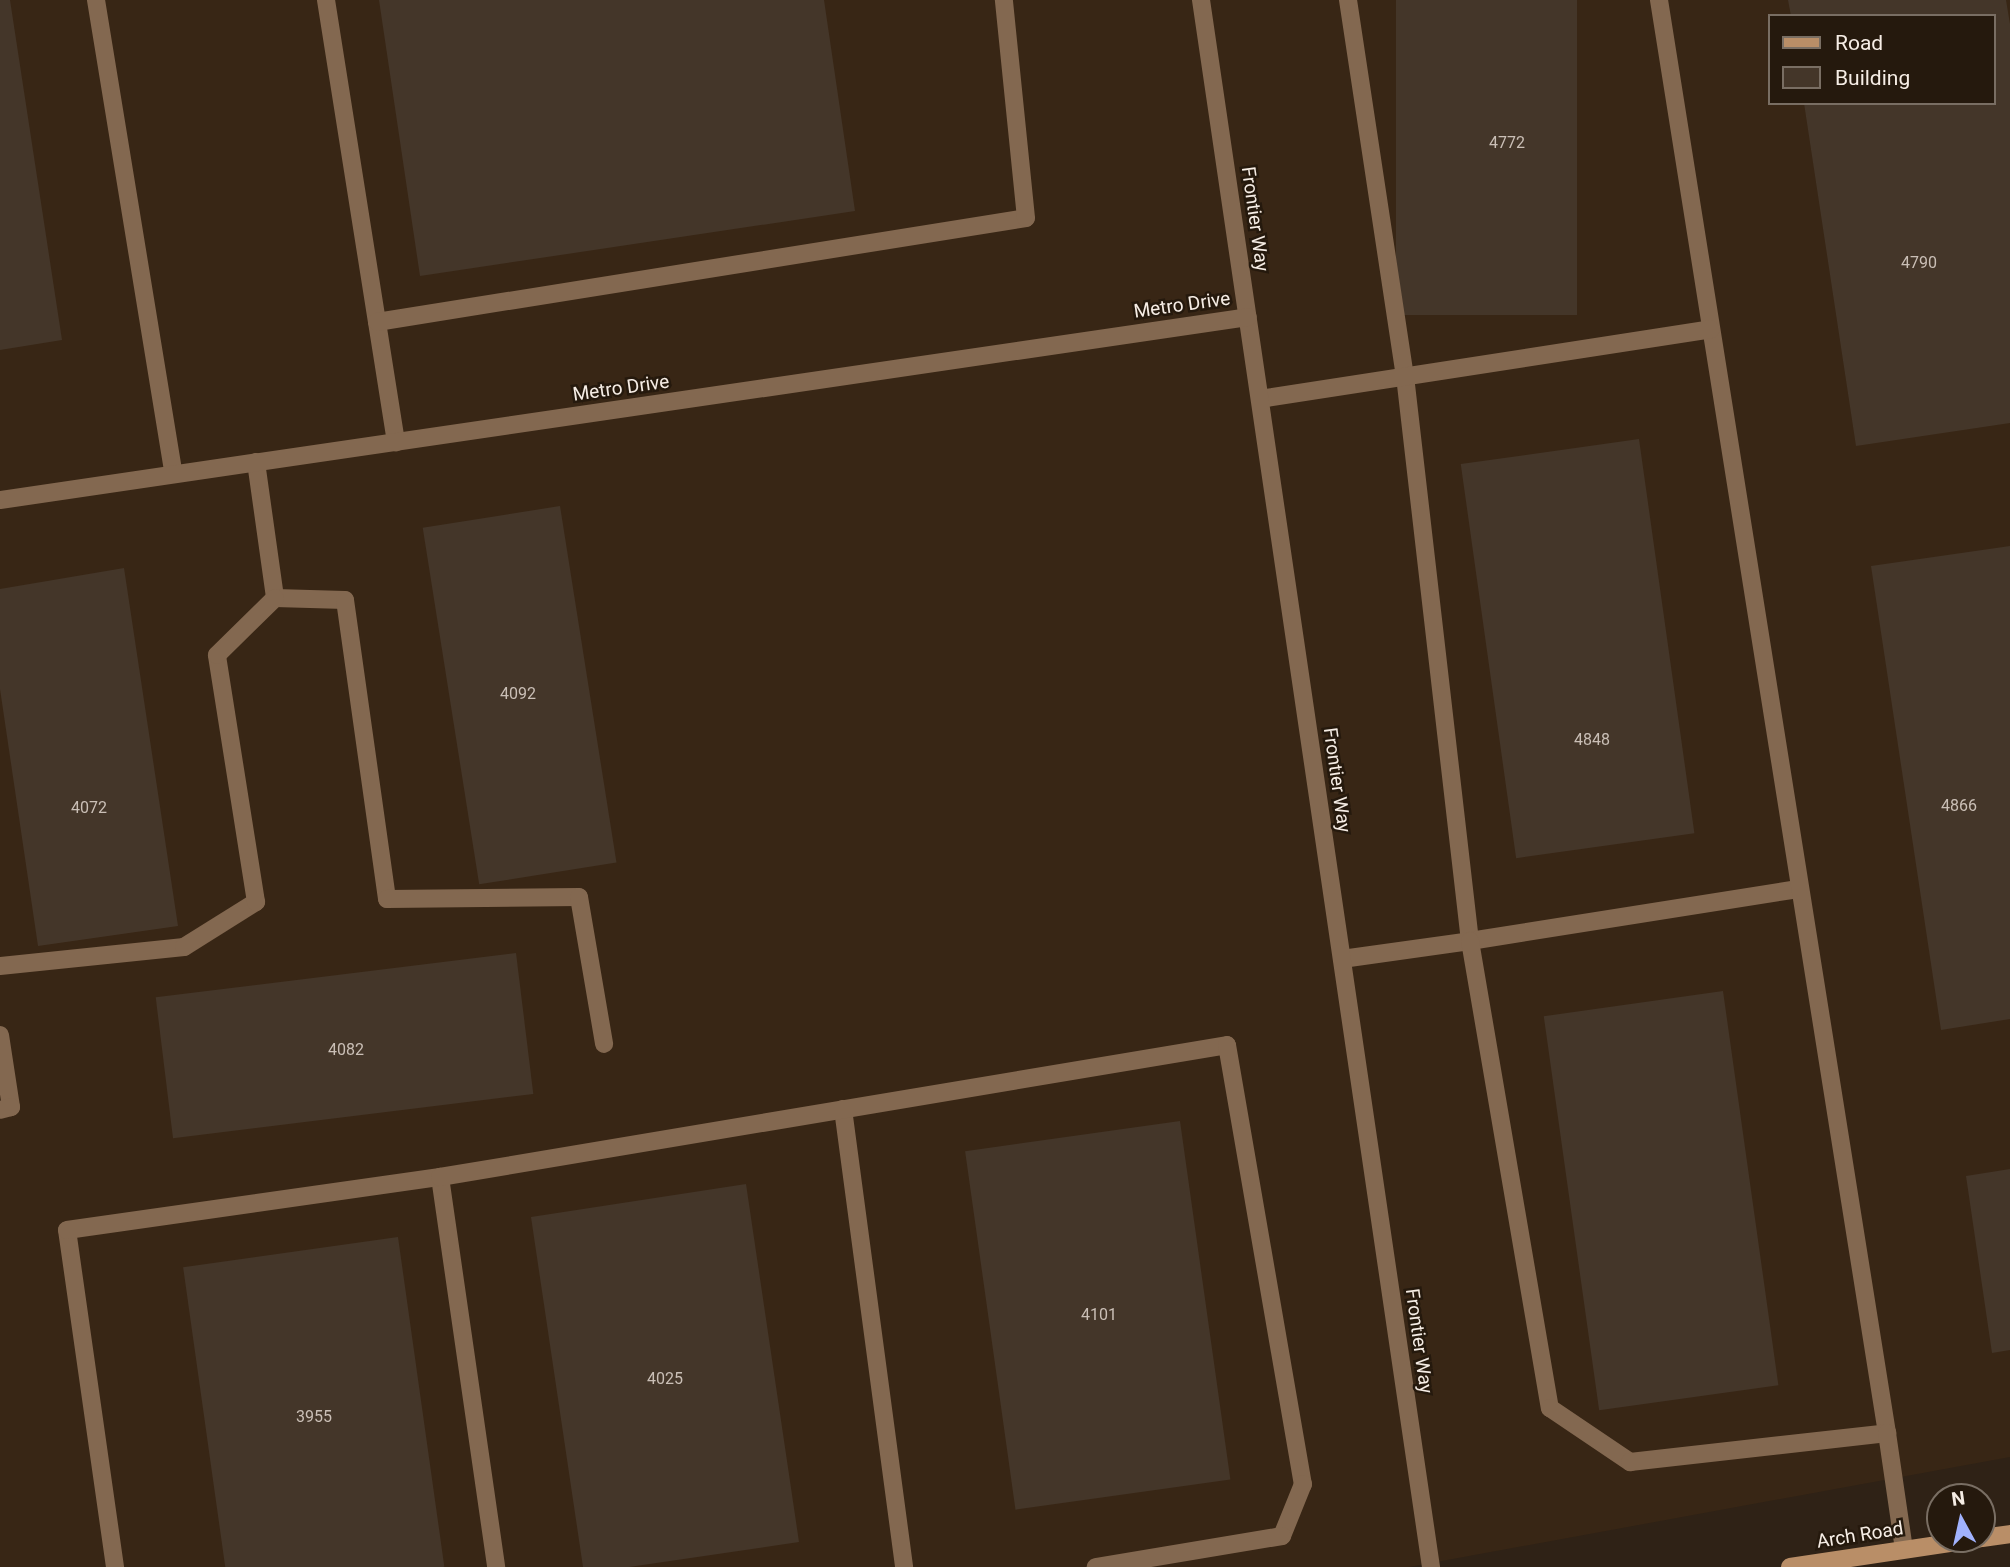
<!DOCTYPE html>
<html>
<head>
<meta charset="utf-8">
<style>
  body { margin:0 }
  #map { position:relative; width:2010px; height:1567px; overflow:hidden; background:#2f2216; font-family:Roboto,sans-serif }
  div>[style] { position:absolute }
  .built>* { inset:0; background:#382615 }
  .building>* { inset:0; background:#443629; transform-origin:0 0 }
  .lane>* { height:18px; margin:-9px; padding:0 9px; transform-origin:9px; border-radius:9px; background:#836850 }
  .street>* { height:18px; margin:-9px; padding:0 9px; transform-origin:9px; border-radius:9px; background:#836850 }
  .secondary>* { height:18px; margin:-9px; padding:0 9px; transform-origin:9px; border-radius:9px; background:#b98e67 }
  span { translate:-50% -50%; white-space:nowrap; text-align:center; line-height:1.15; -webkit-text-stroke:5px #25190d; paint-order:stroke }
  .number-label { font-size:16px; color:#cabfb6 }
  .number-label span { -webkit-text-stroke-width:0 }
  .street-label { font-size:19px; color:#f6ede5 }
  .legend { position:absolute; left:1768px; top:14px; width:228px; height:91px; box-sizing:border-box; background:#25190d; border:2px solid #796e63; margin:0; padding:9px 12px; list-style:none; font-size:21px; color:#f6ede5 }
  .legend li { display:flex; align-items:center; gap:14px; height:35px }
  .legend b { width:35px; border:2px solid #796e63 }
  .north { position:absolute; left:1926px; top:1483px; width:70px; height:70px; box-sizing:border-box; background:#25190d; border:2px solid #796e63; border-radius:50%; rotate:352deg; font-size:19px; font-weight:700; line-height:28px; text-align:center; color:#f6ede5 }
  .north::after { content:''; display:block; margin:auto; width:24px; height:32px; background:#a1b2fd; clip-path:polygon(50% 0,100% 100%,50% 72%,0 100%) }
</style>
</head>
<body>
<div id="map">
  <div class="built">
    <div style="clip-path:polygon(evenodd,0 0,2010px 0,2010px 1457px,1409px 1567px,0 1567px,0 0,1770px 16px,1994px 16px,1994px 103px,1770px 103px,1770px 16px)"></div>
  </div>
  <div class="building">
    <div style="clip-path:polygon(0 0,10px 0,62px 340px,0 350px)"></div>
    <div style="clip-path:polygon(379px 0,824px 0,855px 211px,420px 276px)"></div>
    <div style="left:1396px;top:0;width:181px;height:315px"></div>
    <div style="clip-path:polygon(1788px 0,2006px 0,2010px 24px,2010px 423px,1856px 446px,1804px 103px,1994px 103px,1994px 16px,1791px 16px)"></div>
    <div style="left:1639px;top:439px;width:398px;height:180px;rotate:82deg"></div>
    <div style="left:560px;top:506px;width:361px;height:139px;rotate:81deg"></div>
    <div style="clip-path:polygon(2010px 546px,2010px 1019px,1941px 1030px,1871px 566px)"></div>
    <div style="clip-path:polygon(124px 568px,178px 926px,38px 946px,0 689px,0 589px)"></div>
    <div style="left:516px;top:953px;width:142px;height:363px;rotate:83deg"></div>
    <div style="left:1723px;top:991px;width:398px;height:181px;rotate:82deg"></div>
    <div style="left:1180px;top:1121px;width:362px;height:217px;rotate:82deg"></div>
    <div style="clip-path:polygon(2010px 1169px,2010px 1350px,1992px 1353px,1966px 1176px)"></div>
    <div style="clip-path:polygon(746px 1184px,799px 1542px,629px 1567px,583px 1567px,531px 1217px)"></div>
    <div style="left:398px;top:1237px;width:333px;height:217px;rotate:82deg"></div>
  </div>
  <div class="lane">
    <div style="left:96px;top:0;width:480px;rotate:80.7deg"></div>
    <div style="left:326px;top:0;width:448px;rotate:81deg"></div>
    <div style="left:1348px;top:0;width:380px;rotate:81.4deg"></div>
    <div style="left:1405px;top:376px;width:569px;rotate:83.44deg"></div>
    <div style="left:1470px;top:941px;width:334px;rotate:-9deg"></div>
    <div style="left:1659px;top:0;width:1451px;rotate:80.96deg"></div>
    <div style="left:377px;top:322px;width:657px;rotate:-9.1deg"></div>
    <div style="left:1026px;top:218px;width:219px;rotate:-95.8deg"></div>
    <div style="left:1260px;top:399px;width:456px;rotate:-8.8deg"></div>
    <div style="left:256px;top:462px;width:137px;rotate:82deg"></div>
    <div style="left:275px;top:598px;width:70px;rotate:1.6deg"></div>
    <div style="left:345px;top:600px;width:302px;rotate:82deg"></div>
    <div style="left:387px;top:899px;width:192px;rotate:-0.6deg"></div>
    <div style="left:579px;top:897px;width:149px;rotate:80.3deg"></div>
    <div style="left:1342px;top:959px;width:129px;rotate:-8deg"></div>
    <div style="left:1470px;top:941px;width:474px;rotate:80.3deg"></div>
    <div style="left:1550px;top:1408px;width:97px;rotate:34deg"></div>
    <div style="left:1630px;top:1462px;width:259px;rotate:-6.4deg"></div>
    <div style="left:1887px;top:1433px;width:117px;rotate:81.7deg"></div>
    <div style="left:0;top:966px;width:185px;rotate:-5.9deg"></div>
    <div style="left:184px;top:947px;width:85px;rotate:-32deg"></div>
    <div style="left:256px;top:902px;width:250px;rotate:-99deg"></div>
    <div style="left:217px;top:655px;width:81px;rotate:-44.5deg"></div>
    <div style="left:0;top:1035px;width:73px;rotate:81.3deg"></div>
    <div style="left:11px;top:1107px;width:11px;rotate:165deg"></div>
    <div style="left:843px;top:1109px;width:462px;rotate:82.4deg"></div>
    <div style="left:440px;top:1177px;width:394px;rotate:81.8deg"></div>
    <div style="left:115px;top:1567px;width:340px;rotate:-98.1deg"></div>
    <div style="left:67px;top:1230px;width:377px;rotate:-8.1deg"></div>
    <div style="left:440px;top:1177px;width:798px;rotate:-9.52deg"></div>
    <div style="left:1227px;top:1045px;width:446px;rotate:80.2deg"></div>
    <div style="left:1303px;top:1484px;width:56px;rotate:112deg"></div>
    <div style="left:1282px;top:1536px;width:189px;rotate:170.5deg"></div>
  </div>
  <div class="street">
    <div style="left:1201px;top:0;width:1584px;rotate:81.65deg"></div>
    <div style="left:0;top:500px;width:1261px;rotate:-8.34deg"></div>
  </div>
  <div class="secondary">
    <div style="left:1982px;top:1538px;width:28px;rotate:-8deg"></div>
    <div style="left:1790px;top:1567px;width:190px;rotate:-8.5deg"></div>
  </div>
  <div class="number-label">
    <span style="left:1507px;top:143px">4772</span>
    <span style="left:1919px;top:263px">4790</span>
    <span style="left:518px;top:694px">4092</span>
    <span style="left:1592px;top:740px">4848</span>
    <span style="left:1959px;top:806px">4866</span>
    <span style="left:89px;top:808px">4072</span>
    <span style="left:346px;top:1050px">4082</span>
    <span style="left:1099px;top:1315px">4101</span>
    <span style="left:665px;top:1379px">4025</span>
    <span style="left:314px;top:1417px">3955</span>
  </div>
  <div class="street-label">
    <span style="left:1255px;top:219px;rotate:82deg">Frontier Way</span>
    <span style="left:1182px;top:305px;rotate:-8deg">Metro Drive</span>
    <span style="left:621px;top:388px;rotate:-8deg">Metro Drive</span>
    <span style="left:1337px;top:780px;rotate:82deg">Frontier Way</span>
    <span style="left:1419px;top:1341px;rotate:82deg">Frontier Way</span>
    <span style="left:1860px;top:1535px;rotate:-9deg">Arch Road</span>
  </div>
  <ul class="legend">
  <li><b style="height:9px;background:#b98e67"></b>Road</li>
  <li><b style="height:19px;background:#443629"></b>Building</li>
  </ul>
  <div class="north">N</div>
</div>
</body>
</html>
